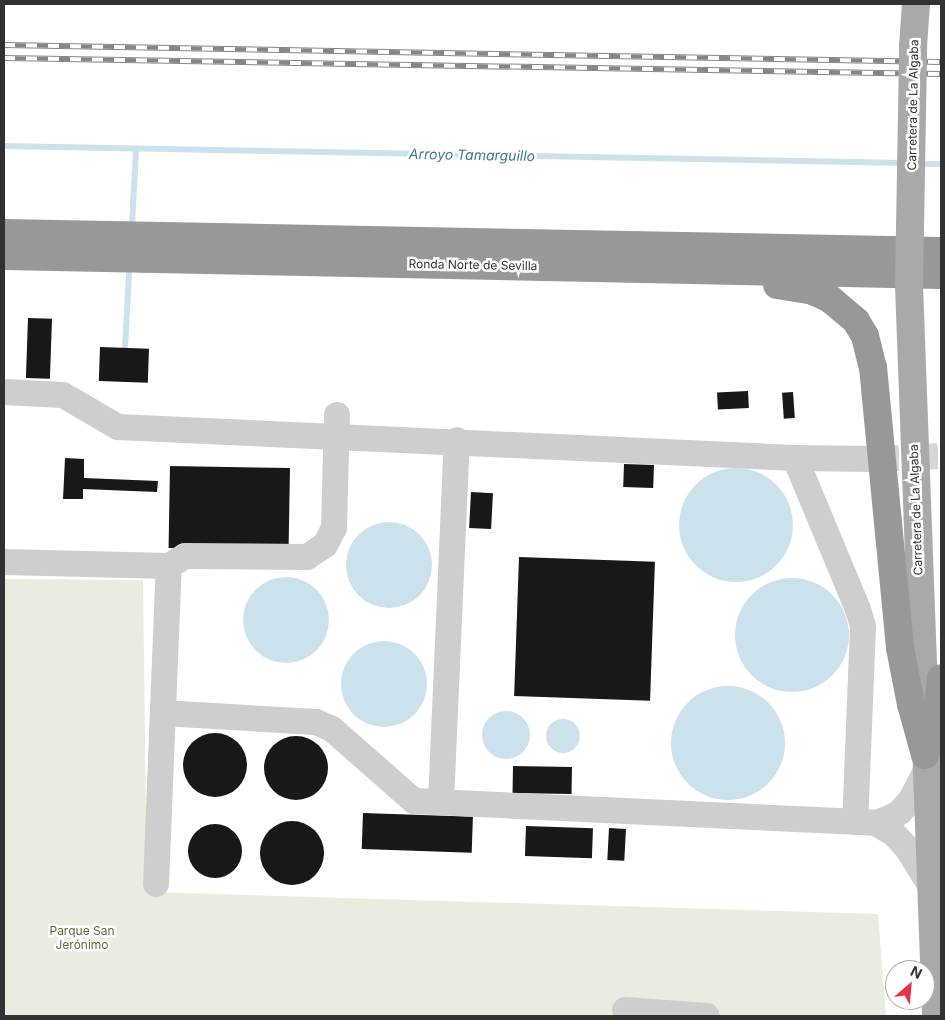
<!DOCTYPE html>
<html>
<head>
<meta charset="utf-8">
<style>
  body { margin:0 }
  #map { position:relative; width:945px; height:1020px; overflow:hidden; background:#fff; font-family:Inter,sans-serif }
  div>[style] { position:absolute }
  .green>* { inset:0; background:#e8eddf }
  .water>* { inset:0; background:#cbe2ed }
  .round { border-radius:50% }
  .stream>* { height:5.5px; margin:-2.75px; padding:0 2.75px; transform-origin:2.75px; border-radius:2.75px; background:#cbe2ed }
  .building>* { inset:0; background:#181818; transform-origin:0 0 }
  .minor-tunnel>* { height:26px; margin-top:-13px; transform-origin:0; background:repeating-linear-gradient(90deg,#d6d6d6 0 26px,transparent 0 39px) }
  .minor>* { height:26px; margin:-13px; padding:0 13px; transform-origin:13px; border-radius:13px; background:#cecece }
  .major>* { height:28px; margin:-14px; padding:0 14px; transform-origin:14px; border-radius:14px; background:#a9a9a9 }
  .highway>* { height:28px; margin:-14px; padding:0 14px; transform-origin:14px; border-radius:14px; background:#989898 }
  .rail>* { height:5.5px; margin-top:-2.75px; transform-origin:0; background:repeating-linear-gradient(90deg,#fff 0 11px,#868686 0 22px); box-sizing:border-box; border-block:1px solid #868686 }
  .major-bridge>* { height:28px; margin:-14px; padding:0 14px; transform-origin:14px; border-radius:14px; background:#a9a9a9 }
  span { translate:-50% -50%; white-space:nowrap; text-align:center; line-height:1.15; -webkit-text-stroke:5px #fff; paint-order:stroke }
  .street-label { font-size:12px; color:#313131 }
  .park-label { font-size:12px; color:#576e3d }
  .water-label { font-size:14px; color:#3c7995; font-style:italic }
  .frame { position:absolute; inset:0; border:5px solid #313131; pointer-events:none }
  .north { position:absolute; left:885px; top:960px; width:50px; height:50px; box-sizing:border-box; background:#fff; border:1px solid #adadad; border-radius:50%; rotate:27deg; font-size:14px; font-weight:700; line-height:20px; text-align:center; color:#313131 }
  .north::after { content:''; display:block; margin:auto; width:18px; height:22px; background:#e8324c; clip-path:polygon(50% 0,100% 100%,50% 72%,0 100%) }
</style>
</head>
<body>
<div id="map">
  <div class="green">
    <div style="clip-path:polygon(4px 579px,143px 580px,147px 892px,878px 914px,886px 1016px,4px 1016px)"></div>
  </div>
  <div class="water">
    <div class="round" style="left:679px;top:468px;width:114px;height:114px"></div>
    <div class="round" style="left:346px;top:522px;width:86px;height:86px"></div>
    <div class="round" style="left:243px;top:577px;width:86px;height:86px"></div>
    <div class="round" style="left:735px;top:578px;width:114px;height:114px"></div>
    <div class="round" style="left:341px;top:641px;width:86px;height:86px"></div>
    <div class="round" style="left:671px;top:686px;width:114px;height:114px"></div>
    <div class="round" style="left:482px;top:711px;width:48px;height:48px"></div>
    <div class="round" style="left:546px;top:719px;width:34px;height:34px"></div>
  </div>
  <div class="stream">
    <div style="left:4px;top:146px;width:900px;rotate:1.08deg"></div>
    <div style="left:918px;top:164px;width:23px"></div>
    <div style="left:132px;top:225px;width:75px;rotate:-86.9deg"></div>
    <div style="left:125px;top:348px;width:73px;rotate:-86.9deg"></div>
  </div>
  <div class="building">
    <div style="left:28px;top:318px;width:24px;height:60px;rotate:2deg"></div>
    <div style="left:100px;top:347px;width:49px;height:34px;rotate:2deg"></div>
    <div style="left:748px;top:391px;width:17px;height:31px;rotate:87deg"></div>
    <div style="left:793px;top:392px;width:26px;height:11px;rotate:86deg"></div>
    <div style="clip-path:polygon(65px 458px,84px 459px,84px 478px,158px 481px,157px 492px,83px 489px,83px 499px,63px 499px)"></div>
    <div style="left:624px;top:464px;width:30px;height:23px;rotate:2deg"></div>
    <div style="left:170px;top:466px;width:120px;height:82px;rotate:1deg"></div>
    <div style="left:471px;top:492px;width:22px;height:36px;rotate:3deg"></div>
    <div style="left:519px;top:557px;width:136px;height:139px;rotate:2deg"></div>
    <div class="round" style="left:183px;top:733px;width:64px;height:64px"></div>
    <div class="round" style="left:264px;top:736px;width:64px;height:64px"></div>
    <div style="left:513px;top:766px;width:59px;height:27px;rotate:1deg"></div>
    <div style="left:363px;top:813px;width:110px;height:36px;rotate:2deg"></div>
    <div class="round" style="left:260px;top:821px;width:64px;height:64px"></div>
    <div class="round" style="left:188px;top:824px;width:54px;height:54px"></div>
    <div style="left:526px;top:826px;width:67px;height:30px;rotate:2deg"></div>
    <div style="left:609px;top:828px;width:17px;height:32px;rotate:3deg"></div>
  </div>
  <div class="minor-tunnel">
    <div style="left:873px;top:459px;width:68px;rotate:-2.5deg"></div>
  </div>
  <div class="minor">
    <div style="left:4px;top:392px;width:59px;rotate:2.9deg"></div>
    <div style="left:63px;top:395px;width:64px;rotate:30.2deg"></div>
    <div style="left:118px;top:427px;width:678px;rotate:2.62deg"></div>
    <div style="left:795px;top:458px;width:78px;rotate:0.7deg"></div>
    <div style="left:795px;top:458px;width:164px;rotate:67.4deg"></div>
    <div style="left:858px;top:609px;width:19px;rotate:74deg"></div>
    <div style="left:863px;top:627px;width:195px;rotate:92.3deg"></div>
    <div style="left:4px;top:562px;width:165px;rotate:1.4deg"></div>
    <div style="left:169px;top:566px;width:19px;rotate:-32deg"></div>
    <div style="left:185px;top:556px;width:122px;rotate:0.5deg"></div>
    <div style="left:307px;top:557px;width:22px;rotate:-34deg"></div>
    <div style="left:325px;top:545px;width:19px;rotate:-62deg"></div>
    <div style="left:334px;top:528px;width:113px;rotate:-88.5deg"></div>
    <div style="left:163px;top:713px;width:153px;rotate:3.4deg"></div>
    <div style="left:316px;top:722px;width:17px;rotate:24deg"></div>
    <div style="left:332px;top:729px;width:109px;rotate:41.3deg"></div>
    <div style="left:414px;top:801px;width:463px;rotate:2.7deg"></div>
    <div style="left:876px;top:823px;width:15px;rotate:-20deg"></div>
    <div style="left:890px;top:818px;width:12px;rotate:-31deg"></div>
    <div style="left:900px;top:812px;width:18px;rotate:-49deg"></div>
    <div style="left:912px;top:798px;width:31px;rotate:-63deg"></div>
    <div style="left:926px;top:770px;width:9px;rotate:54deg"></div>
    <div style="left:441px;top:802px;width:362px;rotate:-87.5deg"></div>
    <div style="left:876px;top:823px;width:21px;rotate:31deg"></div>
    <div style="left:894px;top:834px;width:19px;rotate:47deg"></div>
    <div style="left:907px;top:848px;width:44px;rotate:58.1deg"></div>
    <div style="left:156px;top:884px;width:318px;rotate:-87.7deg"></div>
    <div style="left:625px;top:1010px;width:82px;rotate:4.2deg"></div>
  </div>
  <div class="major">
    <div style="left:913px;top:46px;width:42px;rotate:-85.9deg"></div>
    <div style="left:909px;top:285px;width:731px;rotate:87.88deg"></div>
  </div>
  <div class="highway">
    <div style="left:4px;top:233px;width:937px;rotate:1.1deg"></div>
    <div style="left:4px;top:256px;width:937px;rotate:1.16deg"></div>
    <div style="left:777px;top:285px;width:36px;rotate:9deg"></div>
    <div style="left:813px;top:291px;width:19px;rotate:25deg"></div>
    <div style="left:830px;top:299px;width:34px;rotate:40deg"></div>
    <div style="left:856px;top:321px;width:17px;rotate:59deg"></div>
    <div style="left:865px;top:336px;width:32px;rotate:76deg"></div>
    <div style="left:873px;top:367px;width:282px;rotate:84.5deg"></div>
    <div style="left:900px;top:648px;width:57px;rotate:78.9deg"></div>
    <div style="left:911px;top:704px;width:53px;rotate:74.6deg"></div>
    <div style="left:926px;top:753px;width:49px;rotate:-75.7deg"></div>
    <div style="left:938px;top:706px;width:28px;rotate:-84deg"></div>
  </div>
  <div class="rail">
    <div style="left:4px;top:45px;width:937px;rotate:1.04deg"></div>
    <div style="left:4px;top:58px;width:937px;rotate:0.98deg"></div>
  </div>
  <div class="major-bridge">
    <div style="left:909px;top:285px;width:239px;rotate:-89deg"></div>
  </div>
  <div class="street-label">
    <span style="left:913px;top:105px;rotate:-89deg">Carretera de La Algaba</span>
    <span style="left:473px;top:265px;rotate:1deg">Ronda Norte de Sevilla</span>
    <span style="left:916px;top:510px;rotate:-92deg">Carretera de La Algaba</span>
  </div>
  <div class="park-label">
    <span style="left:82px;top:938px">Parque San<br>Jerónimo</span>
  </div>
  <div class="water-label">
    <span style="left:472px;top:155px;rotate:1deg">Arroyo Tamarguillo</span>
  </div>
  <div class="frame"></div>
  <div class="north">N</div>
</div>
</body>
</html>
